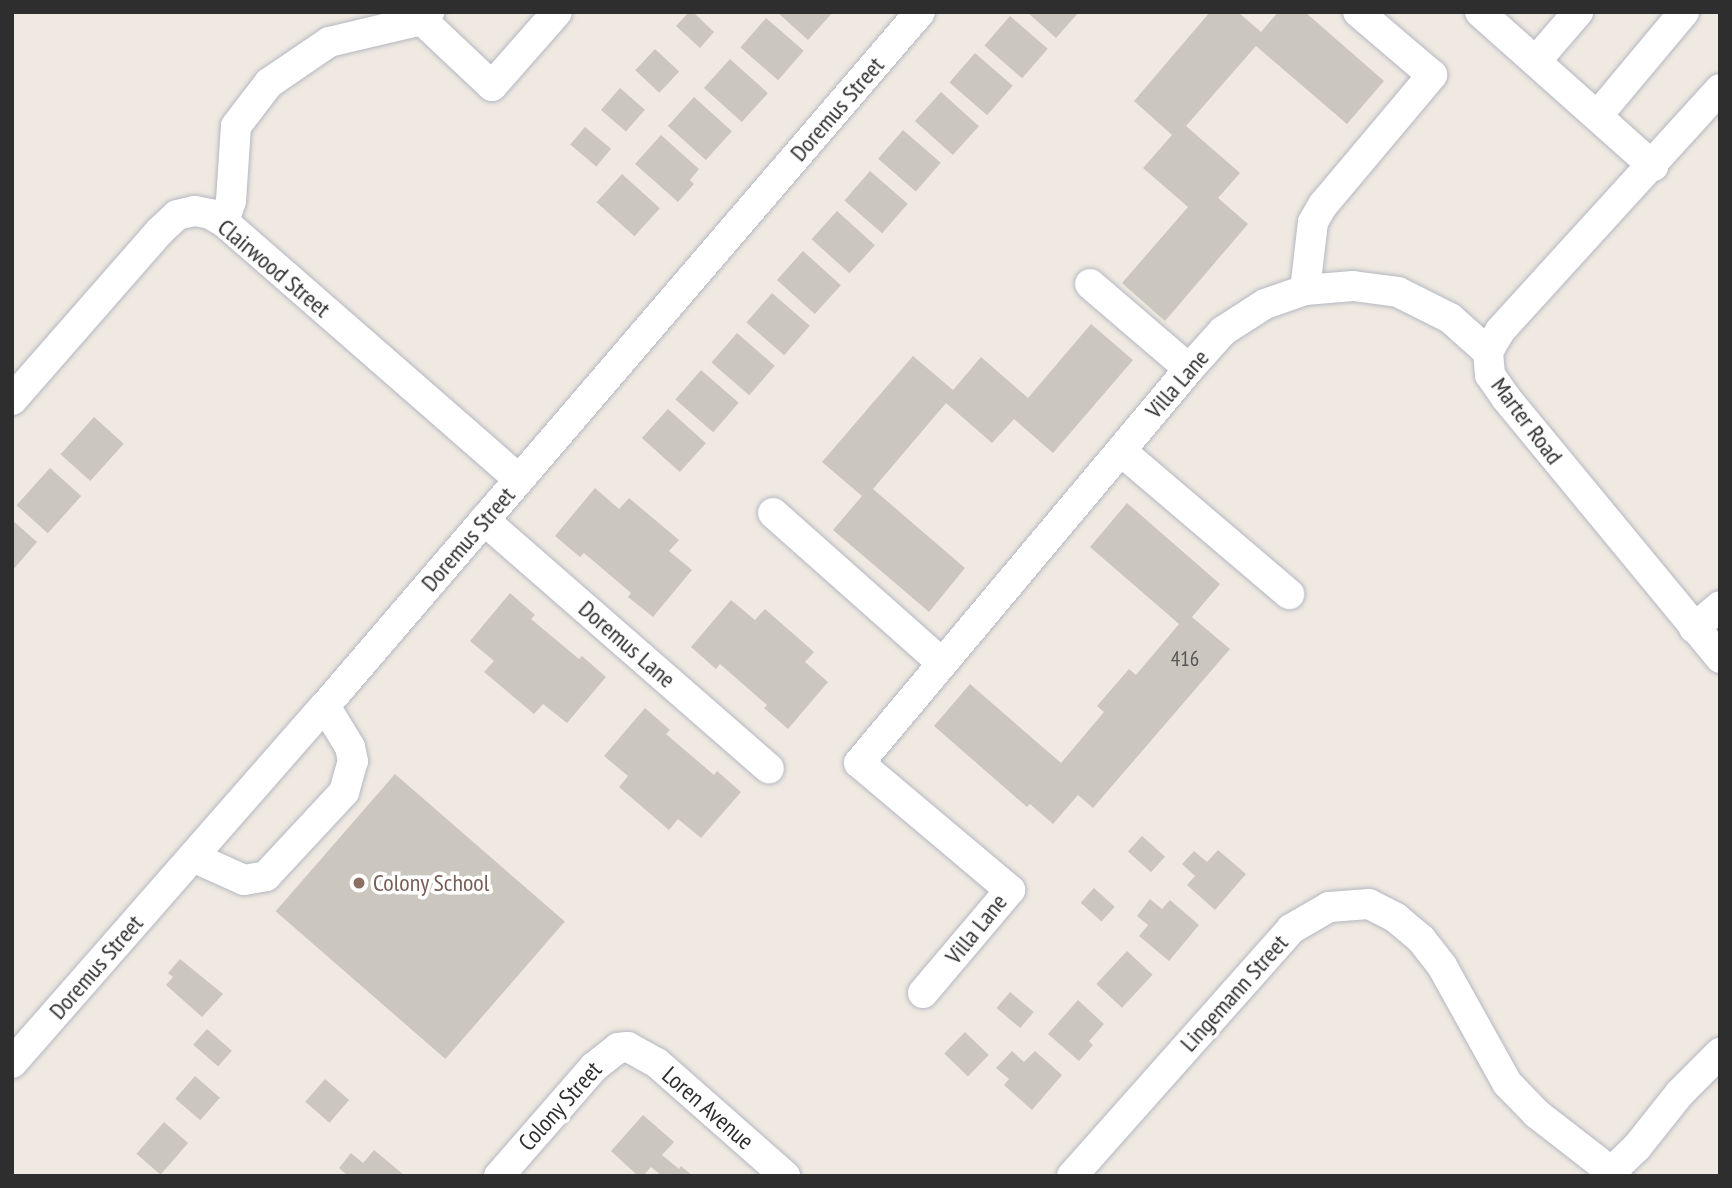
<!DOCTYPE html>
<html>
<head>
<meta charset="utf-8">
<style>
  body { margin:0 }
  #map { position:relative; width:1732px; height:1188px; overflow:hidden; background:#efe9e1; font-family:"PT Sans Narrow",sans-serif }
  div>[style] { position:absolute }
  .building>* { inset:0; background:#cbc7bf; transform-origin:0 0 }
  .roads { filter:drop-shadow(0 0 2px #b4b7c1) drop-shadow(0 0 2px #b4b7c1) }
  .minor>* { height:30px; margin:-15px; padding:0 15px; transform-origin:15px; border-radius:15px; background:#fff }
  .dots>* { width:19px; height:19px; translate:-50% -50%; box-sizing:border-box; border:4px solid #fff; border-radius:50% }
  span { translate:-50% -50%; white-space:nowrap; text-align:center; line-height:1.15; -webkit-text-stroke:7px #fff; paint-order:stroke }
  .number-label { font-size:21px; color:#555452 }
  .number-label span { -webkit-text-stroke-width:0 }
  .street-label { font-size:24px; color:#2e2e2e }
  .education-label { font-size:24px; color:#785e54 }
  .left { translate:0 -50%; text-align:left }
  .frame { position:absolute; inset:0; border:14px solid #2e2e2e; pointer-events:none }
</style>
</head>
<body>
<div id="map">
  <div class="building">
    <div style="clip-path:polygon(689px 12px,693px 12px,714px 32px,700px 48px,676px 26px)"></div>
    <div style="clip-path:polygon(777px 12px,833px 12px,808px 40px)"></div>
    <div style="clip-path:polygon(1027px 12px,1079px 12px,1056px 38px)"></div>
    <div style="clip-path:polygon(1210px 12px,1238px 12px,1261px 32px,1278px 12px,1305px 12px,1384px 81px,1347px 124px,1256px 46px,1186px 126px,1240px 173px,1218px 198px,1248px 224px,1165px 321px,1122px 283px,1188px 207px,1143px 168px,1172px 135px,1134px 101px)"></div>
    <div style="left:1010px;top:16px;width:50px;height:39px;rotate:41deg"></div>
    <div style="left:766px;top:18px;width:50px;height:39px;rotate:41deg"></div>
    <div style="left:655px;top:49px;width:33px;height:29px;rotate:43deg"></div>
    <div style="left:975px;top:53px;width:50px;height:39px;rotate:41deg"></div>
    <div style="left:730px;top:59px;width:51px;height:39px;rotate:42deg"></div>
    <div style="left:620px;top:88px;width:33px;height:29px;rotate:41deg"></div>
    <div style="left:941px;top:92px;width:51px;height:39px;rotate:42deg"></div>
    <div style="left:694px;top:97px;width:51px;height:39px;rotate:42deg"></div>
    <div style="left:585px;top:127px;width:34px;height:23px;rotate:40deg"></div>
    <div style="left:903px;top:130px;width:50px;height:38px;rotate:41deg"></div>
    <div style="clip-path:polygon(661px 135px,699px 169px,690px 180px,694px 184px,678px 202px,635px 164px)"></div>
    <div style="left:870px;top:171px;width:50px;height:39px;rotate:41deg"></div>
    <div style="left:622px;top:174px;width:51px;height:38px;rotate:42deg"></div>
    <div style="left:837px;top:211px;width:51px;height:38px;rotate:42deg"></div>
    <div style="left:803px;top:251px;width:51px;height:39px;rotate:42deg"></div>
    <div style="left:772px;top:293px;width:50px;height:39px;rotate:41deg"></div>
    <div style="clip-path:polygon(1091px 324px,1133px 360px,1053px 453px,1014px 419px,992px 443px,946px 403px,873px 489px,965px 568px,929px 612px,833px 530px,862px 496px,822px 462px,913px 356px,953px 390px,981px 357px,1028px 398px)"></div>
    <div style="left:737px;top:333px;width:50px;height:39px;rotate:41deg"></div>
    <div style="left:701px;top:370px;width:50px;height:39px;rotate:41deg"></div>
    <div style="left:668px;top:409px;width:51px;height:39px;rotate:42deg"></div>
    <div style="left:94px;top:417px;width:40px;height:50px;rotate:42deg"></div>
    <div style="left:50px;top:468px;width:42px;height:50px;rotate:42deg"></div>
    <div style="clip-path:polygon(595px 488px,619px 509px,629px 498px,679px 540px,669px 551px,692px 570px,653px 617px,628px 597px,631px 593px,584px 553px,580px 557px,555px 536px)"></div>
    <div style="clip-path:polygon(1127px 503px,1220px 584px,1192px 617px,1230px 649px,1093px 808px,1078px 795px,1053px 824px,1030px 804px,1027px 807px,934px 726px,970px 684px,1061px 763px,1104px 712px,1097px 706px,1129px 669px,1136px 675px,1179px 624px,1090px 547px)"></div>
    <div style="clip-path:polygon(12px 520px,37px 542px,12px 571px)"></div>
    <div style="clip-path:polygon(510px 593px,535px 615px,531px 619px,579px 659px,582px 656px,606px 677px,567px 723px,543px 704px,534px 714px,484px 672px,494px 661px,470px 641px)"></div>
    <div style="clip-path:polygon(731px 600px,755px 620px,765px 609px,814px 652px,805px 662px,828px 682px,788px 729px,764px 708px,767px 705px,720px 664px,716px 669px,691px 647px)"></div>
    <div style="clip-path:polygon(645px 708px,670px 730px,666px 734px,714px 775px,717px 771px,741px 792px,701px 838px,678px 819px,669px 830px,619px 787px,628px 776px,604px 756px)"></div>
    <div style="left:395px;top:774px;width:225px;height:182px;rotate:41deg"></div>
    <div style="left:1142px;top:836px;width:31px;height:21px;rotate:42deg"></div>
    <div style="clip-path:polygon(1218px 850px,1246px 874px,1215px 910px,1187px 885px,1195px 876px,1182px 864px,1194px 851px,1207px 862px)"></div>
    <div style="left:1094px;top:888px;width:28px;height:20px;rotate:42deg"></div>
    <div style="clip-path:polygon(1150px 899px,1162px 909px,1170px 900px,1199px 925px,1169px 961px,1139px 936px,1148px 925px,1137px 916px)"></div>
    <div style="left:1127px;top:951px;width:35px;height:45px;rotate:43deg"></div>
    <div style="clip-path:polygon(180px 959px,223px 994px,202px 1017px,166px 985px,173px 977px,168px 973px)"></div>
    <div style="left:1010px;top:992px;width:31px;height:21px;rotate:40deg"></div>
    <div style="clip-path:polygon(1078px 1000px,1104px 1024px,1089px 1041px,1093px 1045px,1079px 1061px,1048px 1034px)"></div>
    <div style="left:207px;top:1029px;width:33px;height:21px;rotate:41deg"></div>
    <div style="left:965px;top:1032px;width:33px;height:30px;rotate:44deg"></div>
    <div style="clip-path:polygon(1012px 1051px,1024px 1062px,1035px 1051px,1062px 1075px,1032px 1110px,1004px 1085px,1009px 1079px,996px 1068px)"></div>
    <div style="left:195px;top:1076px;width:33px;height:30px;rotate:41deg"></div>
    <div style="left:325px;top:1079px;width:32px;height:30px;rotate:41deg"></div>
    <div style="clip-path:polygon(643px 1115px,674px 1142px,662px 1155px,679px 1169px,681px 1166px,693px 1176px,662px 1176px,651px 1167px,643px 1176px,638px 1176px,611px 1151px)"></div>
    <div style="left:164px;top:1122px;width:32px;height:42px;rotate:41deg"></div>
    <div style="clip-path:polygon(374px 1150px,405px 1176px,348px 1176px,339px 1168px,351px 1153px,363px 1163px)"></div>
  </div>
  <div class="roads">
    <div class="minor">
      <div style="left:1480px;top:12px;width:232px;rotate:41.7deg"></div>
      <div style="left:422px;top:20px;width:96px;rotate:43.3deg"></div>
      <div style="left:492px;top:86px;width:98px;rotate:-48.7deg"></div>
      <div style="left:1536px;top:61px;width:65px;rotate:-49.4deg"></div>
      <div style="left:1720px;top:89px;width:327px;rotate:132.3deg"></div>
      <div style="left:1500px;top:331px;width:24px;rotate:120deg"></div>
      <div style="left:1488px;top:352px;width:23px;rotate:85deg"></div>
      <div style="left:1490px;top:375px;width:28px;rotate:55deg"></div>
      <div style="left:1506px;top:398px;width:337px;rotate:50.5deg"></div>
      <div style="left:1598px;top:115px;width:134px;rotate:-50.1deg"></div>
      <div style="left:224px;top:222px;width:22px;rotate:-72deg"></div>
      <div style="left:231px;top:201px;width:75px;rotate:-86.2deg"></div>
      <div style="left:236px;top:126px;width:54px;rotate:-52.5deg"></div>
      <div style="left:269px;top:83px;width:73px;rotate:-34.3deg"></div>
      <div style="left:329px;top:42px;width:96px;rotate:-13.3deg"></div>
      <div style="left:422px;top:20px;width:11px;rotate:-49deg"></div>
      <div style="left:1090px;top:284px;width:130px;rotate:40.6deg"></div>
      <div style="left:1305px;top:290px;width:68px;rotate:-83.3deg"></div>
      <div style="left:1313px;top:222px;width:20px;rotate:-60deg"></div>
      <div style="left:1323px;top:205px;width:170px;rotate:-50deg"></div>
      <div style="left:1432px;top:75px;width:97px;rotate:-139.6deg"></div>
      <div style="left:12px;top:400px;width:225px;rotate:-48.8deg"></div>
      <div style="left:160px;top:231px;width:23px;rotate:-43deg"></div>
      <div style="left:177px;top:215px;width:18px;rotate:-13deg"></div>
      <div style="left:195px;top:211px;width:15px;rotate:11deg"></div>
      <div style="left:210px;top:214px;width:16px;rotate:30deg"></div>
      <div style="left:224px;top:222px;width:391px;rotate:41.1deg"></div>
      <div style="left:1121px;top:451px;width:221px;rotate:40.4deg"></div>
      <div style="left:773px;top:513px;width:225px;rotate:41.6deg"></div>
      <div style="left:484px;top:520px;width:378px;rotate:41.1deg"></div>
      <div style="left:1694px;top:628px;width:34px;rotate:-40deg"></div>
      <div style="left:193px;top:857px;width:56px;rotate:24.3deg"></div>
      <div style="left:244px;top:880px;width:22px;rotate:-10deg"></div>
      <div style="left:266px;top:876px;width:115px;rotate:-47.1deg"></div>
      <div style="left:344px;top:792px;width:32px;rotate:-74deg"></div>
      <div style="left:353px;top:761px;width:14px;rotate:-102deg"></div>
      <div style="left:350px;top:747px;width:48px;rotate:-121.4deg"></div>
      <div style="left:923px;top:993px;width:135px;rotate:-49.8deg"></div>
      <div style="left:1010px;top:890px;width:197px;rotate:-139.9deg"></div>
      <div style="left:859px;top:763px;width:514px;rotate:-50.05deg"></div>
      <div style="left:1189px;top:369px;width:51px;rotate:-48.2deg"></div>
      <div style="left:1223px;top:331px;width:50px;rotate:-32.7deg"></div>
      <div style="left:1265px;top:304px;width:42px;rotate:-19.3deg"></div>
      <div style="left:1305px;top:290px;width:48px;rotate:-4.8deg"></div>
      <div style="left:1353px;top:286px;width:45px;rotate:7.6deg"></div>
      <div style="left:1398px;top:292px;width:58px;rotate:26.6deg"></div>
      <div style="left:1450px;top:318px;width:51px;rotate:41.8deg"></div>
      <div style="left:12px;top:1063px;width:475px;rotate:-48.8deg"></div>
      <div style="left:325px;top:706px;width:914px;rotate:-49.39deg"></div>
      <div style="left:499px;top:1176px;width:145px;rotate:-48.9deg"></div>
      <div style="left:594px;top:1067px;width:31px;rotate:-38deg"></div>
      <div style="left:618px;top:1048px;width:10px;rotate:-6deg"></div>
      <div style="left:628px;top:1047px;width:33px;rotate:29deg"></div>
      <div style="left:657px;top:1063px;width:171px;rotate:41.4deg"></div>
      <div style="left:1072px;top:1176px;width:330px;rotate:-48.4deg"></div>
      <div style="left:1291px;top:929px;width:44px;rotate:-30.1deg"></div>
      <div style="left:1329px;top:907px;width:40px;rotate:-4.3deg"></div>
      <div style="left:1369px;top:904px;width:30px;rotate:27deg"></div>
      <div style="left:1396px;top:918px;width:33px;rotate:40deg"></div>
      <div style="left:1421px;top:939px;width:34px;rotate:52deg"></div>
      <div style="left:1442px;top:966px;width:134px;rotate:60.9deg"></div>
      <div style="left:1507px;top:1083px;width:43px;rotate:45.9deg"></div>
      <div style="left:1537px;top:1114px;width:101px;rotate:37.8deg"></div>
      <div style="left:1607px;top:1176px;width:42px;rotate:-44deg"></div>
      <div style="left:1637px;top:1147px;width:69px;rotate:-51.5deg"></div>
      <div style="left:1680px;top:1093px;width:57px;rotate:-45deg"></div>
    </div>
  </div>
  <div class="dots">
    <div style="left:359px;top:883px;background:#8d6e63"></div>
  </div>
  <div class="number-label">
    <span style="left:1185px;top:659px">416</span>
  </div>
  <div class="street-label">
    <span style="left:837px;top:109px;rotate:-49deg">Doremus Street</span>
    <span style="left:274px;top:268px;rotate:40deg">Clairwood Street</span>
    <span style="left:1177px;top:384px;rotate:-49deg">Villa Lane</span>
    <span style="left:1527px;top:421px;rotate:53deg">Marter Road</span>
    <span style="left:468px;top:539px;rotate:-49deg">Doremus Street</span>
    <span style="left:627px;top:644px;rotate:41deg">Doremus Lane</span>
    <span style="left:976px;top:929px;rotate:-51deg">Villa Lane</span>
    <span style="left:96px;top:967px;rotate:-49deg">Doremus Street</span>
    <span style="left:1234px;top:993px;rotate:-48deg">Lingemann Street</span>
    <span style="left:560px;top:1106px;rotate:-48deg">Colony Street</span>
    <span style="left:708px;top:1108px;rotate:41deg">Loren Avenue</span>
  </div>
  <div class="education-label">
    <span class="left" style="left:373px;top:883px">Colony School</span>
  </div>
  <div class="frame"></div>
</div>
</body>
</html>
